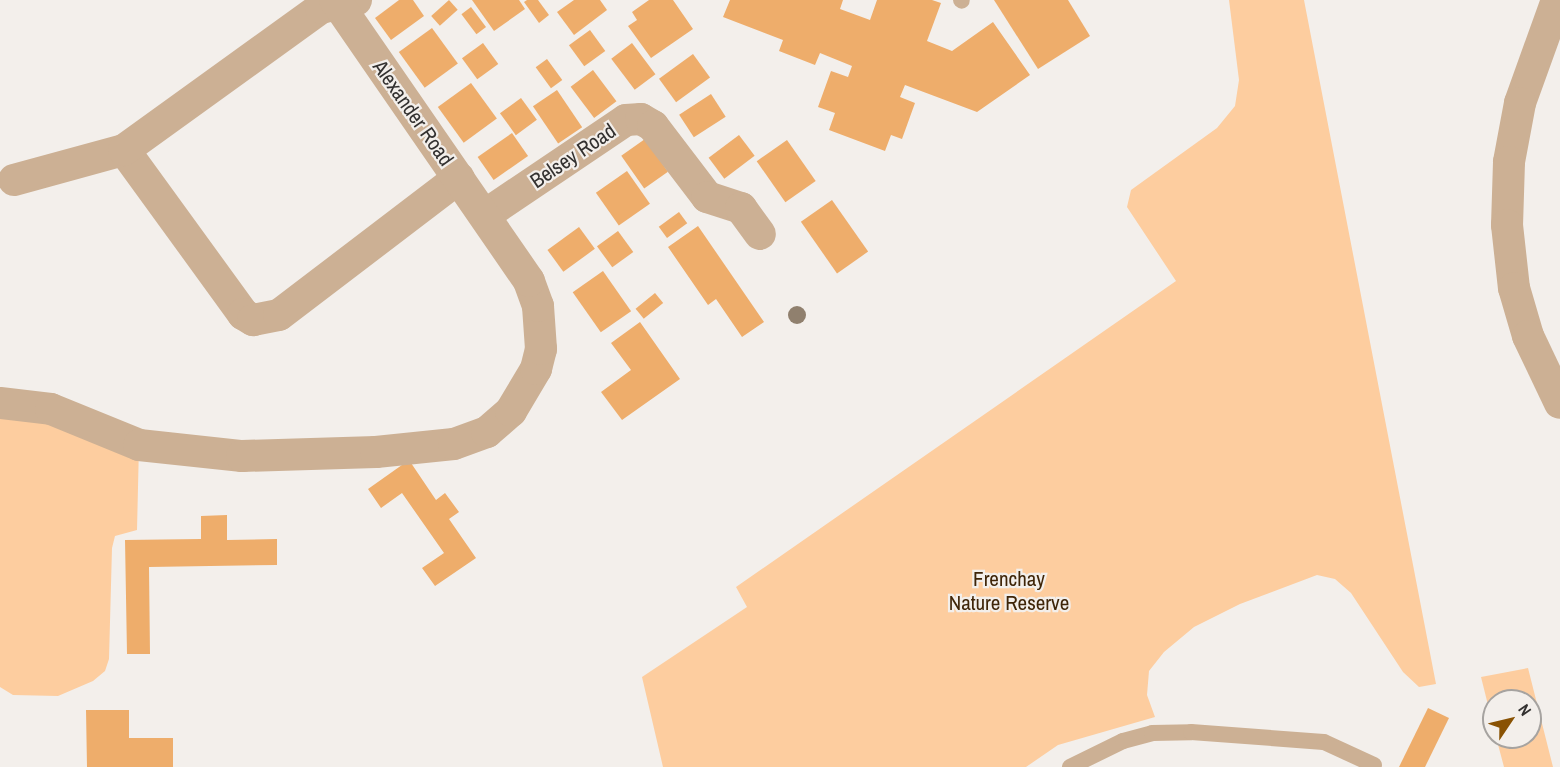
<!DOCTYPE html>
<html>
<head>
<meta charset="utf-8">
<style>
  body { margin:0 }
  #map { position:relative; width:1560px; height:767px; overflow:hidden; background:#f3efeb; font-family:"Archivo Narrow",sans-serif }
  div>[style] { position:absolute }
  .green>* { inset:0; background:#fdcd9f }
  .building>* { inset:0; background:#eead6b; transform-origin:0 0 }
  .lane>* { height:16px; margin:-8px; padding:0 8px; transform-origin:8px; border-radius:8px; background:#ccb094 }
  .street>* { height:32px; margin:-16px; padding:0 16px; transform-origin:16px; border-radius:16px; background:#ccb094 }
  .trees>* { width:18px; height:18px; margin:-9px; border-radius:50%; background:#90806e }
  span { translate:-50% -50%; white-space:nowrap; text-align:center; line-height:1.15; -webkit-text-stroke:4.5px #f3efeb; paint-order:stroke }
  .street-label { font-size:21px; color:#333130 }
  .park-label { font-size:21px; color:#3f2508 }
  .north { position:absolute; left:1482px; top:689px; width:60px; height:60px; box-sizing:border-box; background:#f3efeb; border:2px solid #a6a3a0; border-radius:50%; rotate:55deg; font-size:16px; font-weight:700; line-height:24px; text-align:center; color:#333130 }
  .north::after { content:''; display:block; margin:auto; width:21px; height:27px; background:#895203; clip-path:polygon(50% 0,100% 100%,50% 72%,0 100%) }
</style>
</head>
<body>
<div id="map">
  <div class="green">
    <div style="clip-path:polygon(1229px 0,1304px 0,1436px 684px,1419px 687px,1403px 672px,1351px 593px,1335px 579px,1317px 575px,1240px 604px,1194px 627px,1164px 652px,1149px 671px,1147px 695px,1155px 717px,1058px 745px,1026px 767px,663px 767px,642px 677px,747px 607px,736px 587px,1176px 281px,1127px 207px,1131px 190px,1217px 128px,1235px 106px,1239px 80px)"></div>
    <div style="clip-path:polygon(0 403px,139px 445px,137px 530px,115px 536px,112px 548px,109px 659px,105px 671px,93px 681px,58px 696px,13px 695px,0 687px)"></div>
    <div style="clip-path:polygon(1528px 668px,1553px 767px,1504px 767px,1496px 737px,1530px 737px,1530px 701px,1494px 701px,1494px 729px,1481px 677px)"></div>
  </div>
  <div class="building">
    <div style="clip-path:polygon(399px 0,413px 0,424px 16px,391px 40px,375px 18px)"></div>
    <div style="left:449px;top:0;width:13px;height:24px;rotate:48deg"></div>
    <div style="clip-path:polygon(472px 0,519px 0,525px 9px,494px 31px)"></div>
    <div style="clip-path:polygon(527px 0,538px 0,549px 15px,539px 23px,524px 2px)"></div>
    <div style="clip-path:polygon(574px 0,600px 0,607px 10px,574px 35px,557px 12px)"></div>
    <div style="clip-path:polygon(649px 0,673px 0,693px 29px,651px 58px,628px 26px,637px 20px,632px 12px)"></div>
    <div style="clip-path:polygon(730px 0,843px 0,840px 9px,870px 20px,877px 0,932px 0,941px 3px,927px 41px,952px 51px,993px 22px,1030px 75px,977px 112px,905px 85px,900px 97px,915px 103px,902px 139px,891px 135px,885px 151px,829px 130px,835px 113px,818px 107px,831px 71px,848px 77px,852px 66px,820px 53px,815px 65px,779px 51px,783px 40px,723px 17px)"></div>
    <div style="clip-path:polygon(994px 0,1068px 0,1090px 36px,1038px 69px)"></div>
    <div style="left:471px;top:7px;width:25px;height:12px;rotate:53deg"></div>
    <div style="left:432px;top:28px;width:44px;height:41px;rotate:54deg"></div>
    <div style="left:590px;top:30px;width:26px;height:26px;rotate:54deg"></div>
    <div style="left:483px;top:43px;width:26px;height:26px;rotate:54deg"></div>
    <div style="left:632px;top:43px;width:39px;height:26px;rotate:53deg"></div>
    <div style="left:693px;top:54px;width:29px;height:42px;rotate:54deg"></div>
    <div style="left:547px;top:59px;width:26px;height:14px;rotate:54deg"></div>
    <div style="left:593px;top:70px;width:39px;height:28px;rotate:53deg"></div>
    <div style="left:471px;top:83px;width:44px;height:41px;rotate:54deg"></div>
    <div style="left:557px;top:90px;width:45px;height:29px;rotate:56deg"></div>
    <div style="left:711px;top:94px;width:27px;height:38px;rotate:57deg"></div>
    <div style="left:521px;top:98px;width:27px;height:26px;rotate:54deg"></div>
    <div style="left:512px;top:133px;width:28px;height:42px;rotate:55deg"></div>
    <div style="left:739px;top:135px;width:26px;height:38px;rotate:53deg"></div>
    <div style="left:645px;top:139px;width:40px;height:29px;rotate:55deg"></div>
    <div style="left:787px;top:140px;width:50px;height:37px;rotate:55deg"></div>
    <div style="left:627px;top:171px;width:40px;height:38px;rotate:55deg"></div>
    <div style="left:832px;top:200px;width:63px;height:38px;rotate:55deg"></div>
    <div style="left:679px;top:212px;width:14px;height:25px;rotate:54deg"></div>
    <div style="clip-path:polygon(698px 226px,764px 322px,742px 337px,716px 299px,708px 305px,668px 247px)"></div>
    <div style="left:579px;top:227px;width:27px;height:39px;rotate:54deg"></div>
    <div style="left:618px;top:231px;width:26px;height:26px;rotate:54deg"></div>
    <div style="left:603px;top:271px;width:49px;height:37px;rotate:55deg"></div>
    <div style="left:655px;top:293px;width:13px;height:25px;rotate:51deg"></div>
    <div style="clip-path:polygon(640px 322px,680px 379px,622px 420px,601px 392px,631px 370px,611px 343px)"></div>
    <div style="clip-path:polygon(409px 460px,436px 500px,445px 493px,459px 512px,449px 519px,476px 558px,435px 586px,422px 568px,444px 553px,402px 493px,381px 508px,368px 489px)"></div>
    <div style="clip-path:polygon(227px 515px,227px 540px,277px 539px,277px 565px,149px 567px,150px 654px,127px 654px,125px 540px,201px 539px,201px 516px)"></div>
    <div style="clip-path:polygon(1428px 708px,1449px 718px,1425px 767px,1399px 767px)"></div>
    <div style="clip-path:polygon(86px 710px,129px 710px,129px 738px,173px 738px,173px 767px,87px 767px)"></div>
  </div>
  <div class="lane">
    <div style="left:961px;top:0;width:1px;rotate:45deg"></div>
    <div style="left:1070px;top:767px;width:59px;rotate:-26.1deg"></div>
    <div style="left:1123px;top:741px;width:30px;rotate:-15deg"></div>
    <div style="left:1152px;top:733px;width:39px;rotate:-1deg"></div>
    <div style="left:1191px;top:732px;width:133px;rotate:4.3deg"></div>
    <div style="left:1324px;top:742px;width:55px;rotate:24.7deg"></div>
  </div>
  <div class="street">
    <div style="left:1557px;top:0;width:109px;rotate:109.8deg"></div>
    <div style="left:1520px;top:103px;width:60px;rotate:100.6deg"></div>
    <div style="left:1509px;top:162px;width:63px;rotate:91.8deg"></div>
    <div style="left:1507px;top:225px;width:63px;rotate:83.7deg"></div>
    <div style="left:1514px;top:288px;width:50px;rotate:73.7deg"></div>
    <div style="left:1528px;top:336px;width:74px;rotate:64.5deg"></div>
    <div style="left:124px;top:150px;width:203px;rotate:54deg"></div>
    <div style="left:243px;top:314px;width:12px;rotate:31deg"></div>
    <div style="left:253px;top:320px;width:26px;rotate:-11deg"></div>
    <div style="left:279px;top:315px;width:226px;rotate:-37.3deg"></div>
    <div style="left:14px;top:180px;width:114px;rotate:-15.3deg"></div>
    <div style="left:124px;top:150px;width:243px;rotate:-35.8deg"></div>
    <div style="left:321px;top:8px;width:36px;rotate:-13deg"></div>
    <div style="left:485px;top:215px;width:170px;rotate:-34deg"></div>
    <div style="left:626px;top:120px;width:15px;rotate:-4deg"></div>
    <div style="left:641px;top:119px;width:14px;rotate:30deg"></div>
    <div style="left:653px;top:126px;width:89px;rotate:52.7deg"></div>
    <div style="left:707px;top:197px;width:36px;rotate:18deg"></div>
    <div style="left:741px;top:208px;width:32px;rotate:54deg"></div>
    <div style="left:0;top:403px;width:51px;rotate:6.7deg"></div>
    <div style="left:51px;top:409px;width:95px;rotate:22.2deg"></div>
    <div style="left:139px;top:445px;width:104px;rotate:6.1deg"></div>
    <div style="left:242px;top:456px;width:134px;rotate:-1.7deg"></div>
    <div style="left:376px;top:452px;width:78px;rotate:-5.9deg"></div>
    <div style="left:454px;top:444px;width:35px;rotate:-20deg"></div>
    <div style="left:487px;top:432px;width:32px;rotate:-41deg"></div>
    <div style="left:511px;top:411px;width:49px;rotate:-59.2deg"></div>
    <div style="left:536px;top:369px;width:21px;rotate:-76deg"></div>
    <div style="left:541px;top:349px;width:43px;rotate:-94deg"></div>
    <div style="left:538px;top:306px;width:27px;rotate:-110deg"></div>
    <div style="left:529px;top:281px;width:341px;rotate:-124.6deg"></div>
  </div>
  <div class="trees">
    <div style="left:797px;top:315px"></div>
  </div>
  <div class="street-label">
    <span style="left:413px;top:113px;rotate:55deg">Alexander Road</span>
    <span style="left:573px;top:156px;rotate:-34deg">Belsey Road</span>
  </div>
  <div class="park-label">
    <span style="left:1009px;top:591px">Frenchay<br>Nature Reserve</span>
  </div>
  <div class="north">N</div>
</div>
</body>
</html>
